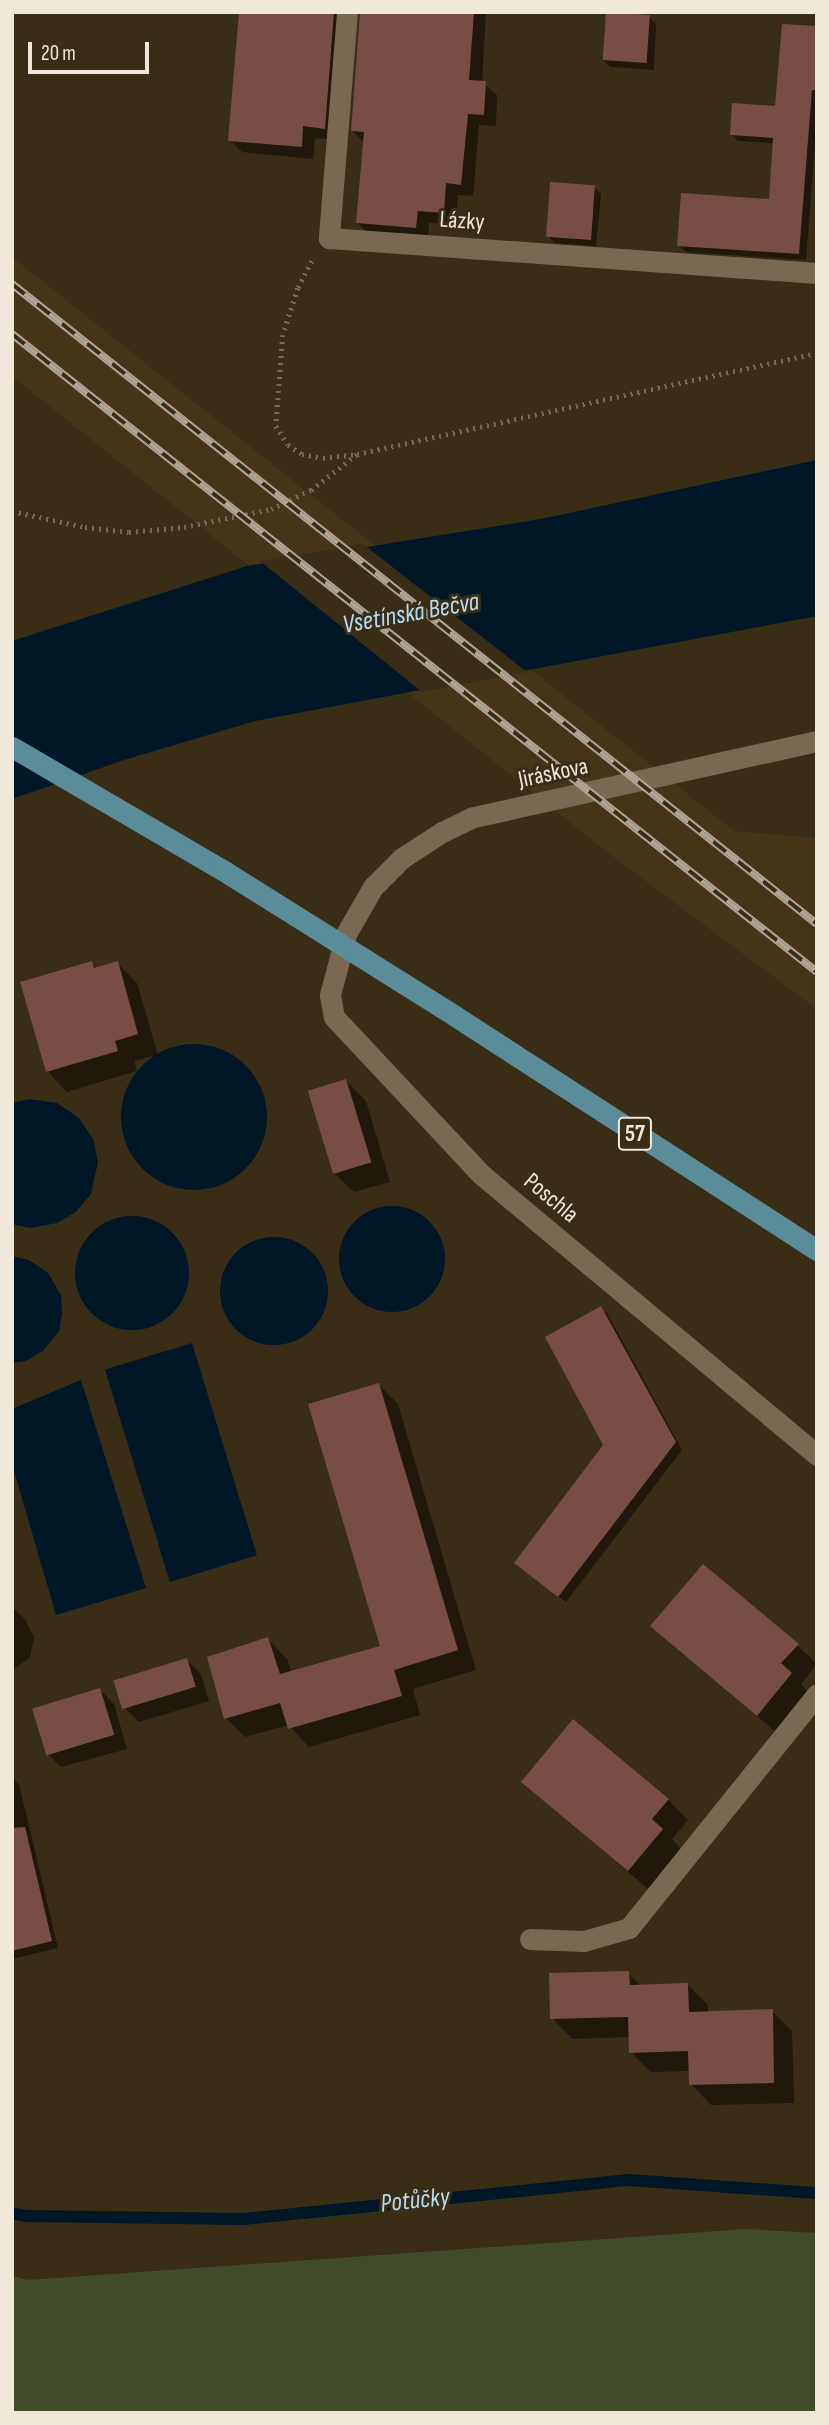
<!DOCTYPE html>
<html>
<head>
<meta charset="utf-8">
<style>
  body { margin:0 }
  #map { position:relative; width:829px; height:2425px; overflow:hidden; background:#3a2d16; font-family:"Sofia Sans Condensed",sans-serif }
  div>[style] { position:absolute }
  .built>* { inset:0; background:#453516 }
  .green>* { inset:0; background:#414b27 }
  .water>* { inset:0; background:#001728; transform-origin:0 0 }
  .round { border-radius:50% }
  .pier>* { inset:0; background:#3a2d16 }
  .shadow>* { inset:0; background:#0007 }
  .stream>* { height:12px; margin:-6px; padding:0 6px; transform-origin:6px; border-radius:6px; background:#001728 }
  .building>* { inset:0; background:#784d44; transform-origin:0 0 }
  .path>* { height:4.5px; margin-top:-2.25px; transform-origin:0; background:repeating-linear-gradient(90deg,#756a56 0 2px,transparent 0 7px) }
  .lane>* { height:21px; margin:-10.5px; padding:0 10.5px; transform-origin:10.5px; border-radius:10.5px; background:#786950 }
  .street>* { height:21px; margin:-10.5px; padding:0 10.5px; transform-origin:10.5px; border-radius:10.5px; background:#786950 }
  .primary>* { height:21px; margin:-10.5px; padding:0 10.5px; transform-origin:10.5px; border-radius:10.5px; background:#5a8c99 }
  .rail>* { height:8px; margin-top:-4px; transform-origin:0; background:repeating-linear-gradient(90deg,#3a2d16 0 16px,#afa594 0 32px); box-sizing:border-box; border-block:2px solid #afa594 }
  span { translate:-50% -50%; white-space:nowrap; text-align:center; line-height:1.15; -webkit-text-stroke:6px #3a2d16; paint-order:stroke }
  .shield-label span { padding:2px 5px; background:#3a2d16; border:2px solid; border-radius:5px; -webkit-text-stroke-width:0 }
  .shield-label { font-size:23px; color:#f0e8da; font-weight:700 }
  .street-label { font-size:24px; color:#f0e8da }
  .water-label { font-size:26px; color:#b6dcf6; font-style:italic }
  .frame { position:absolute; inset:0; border:14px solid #f0e8da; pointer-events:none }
  .scale { position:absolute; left:28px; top:42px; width:121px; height:32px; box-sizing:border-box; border:4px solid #f0e8da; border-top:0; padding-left:9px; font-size:21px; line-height:24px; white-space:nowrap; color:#f0e8da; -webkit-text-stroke:5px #3a2d16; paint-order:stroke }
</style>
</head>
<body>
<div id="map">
  <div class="built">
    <div style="clip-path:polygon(12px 257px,734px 831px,817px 838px,817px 1009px,607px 852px,12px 376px)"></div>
  </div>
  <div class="green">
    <div style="clip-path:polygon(746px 2229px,817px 2233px,817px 2413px,12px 2413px,12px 2276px,28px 2280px)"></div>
  </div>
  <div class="water">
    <div style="clip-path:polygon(817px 460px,817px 616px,255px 721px,124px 760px,12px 799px,12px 641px,247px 566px,541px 519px)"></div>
    <div class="round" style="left:121px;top:1044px;width:146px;height:146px"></div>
    <div style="clip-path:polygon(29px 1099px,57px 1103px,79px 1118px,93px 1139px,98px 1162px,91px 1194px,76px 1212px,57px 1223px,30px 1228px,12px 1224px,12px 1103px)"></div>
    <div class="round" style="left:339px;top:1206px;width:106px;height:106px"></div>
    <div class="round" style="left:75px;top:1216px;width:114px;height:114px"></div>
    <div class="round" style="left:220px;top:1237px;width:108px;height:108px"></div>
    <div style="clip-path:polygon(12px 1256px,29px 1260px,48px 1273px,61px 1295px,62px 1314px,59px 1331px,43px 1351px,26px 1361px,12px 1363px)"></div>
    <div style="left:192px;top:1343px;width:222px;height:91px;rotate:73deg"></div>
    <div style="clip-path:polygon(81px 1380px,146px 1588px,56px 1615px,12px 1464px,12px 1409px)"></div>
  </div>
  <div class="pier">
    <div style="clip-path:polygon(363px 544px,527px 672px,422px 692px,260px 561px)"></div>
  </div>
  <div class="shadow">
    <div style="clip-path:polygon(241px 12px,354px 12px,336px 140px,315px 138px,313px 159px,242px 152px,230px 140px)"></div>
    <div style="clip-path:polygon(362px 12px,486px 12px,482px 82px,497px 95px,496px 126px,479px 125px,473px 196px,458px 195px,456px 224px,429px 223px,428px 239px,370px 235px,358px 223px,365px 143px,352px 131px)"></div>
    <div style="clip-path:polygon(649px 17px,656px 24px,654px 70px,610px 67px,603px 60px)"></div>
    <div style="clip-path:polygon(817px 28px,817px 121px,806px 260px,686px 252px,679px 245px,771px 201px,774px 143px,738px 141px,731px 134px,776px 108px)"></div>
    <div style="clip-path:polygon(594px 187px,601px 194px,596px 246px,555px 243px,548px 236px)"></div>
    <div style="clip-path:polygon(92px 963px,97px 969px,117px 963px,137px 983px,158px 1055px,134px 1061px,137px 1071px,67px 1092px,47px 1071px)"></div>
    <div style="clip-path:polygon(346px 1081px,366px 1101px,390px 1182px,354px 1192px,333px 1172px)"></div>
    <div style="clip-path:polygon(601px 1308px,608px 1315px,682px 1450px,566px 1602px,523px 1570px,605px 1445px)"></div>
    <div style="clip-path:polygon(379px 1385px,398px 1404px,476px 1670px,413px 1689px,420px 1715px,309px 1747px,289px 1725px,245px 1737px,226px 1718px,268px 1639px,287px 1659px,292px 1672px,383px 1648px)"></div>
    <div style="clip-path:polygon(12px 1607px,24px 1618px,34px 1637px,30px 1658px,12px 1670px)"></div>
    <div style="clip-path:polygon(653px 1626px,797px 1645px,817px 1664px,801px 1684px,811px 1695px,778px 1734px)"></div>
    <div style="clip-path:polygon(187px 1660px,201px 1674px,209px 1701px,139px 1722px,125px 1708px)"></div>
    <div style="clip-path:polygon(100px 1690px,114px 1704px,127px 1749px,61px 1767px,47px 1753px,35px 1710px)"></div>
    <div style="clip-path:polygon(12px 1777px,19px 1784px,58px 1948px,12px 1959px)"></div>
    <div style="clip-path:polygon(523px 1781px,668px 1800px,688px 1820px,672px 1839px,682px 1850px,649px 1890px)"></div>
    <div style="clip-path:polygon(628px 1973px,641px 1986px,688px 1985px,708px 2005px,708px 2013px,772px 2011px,792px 2031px,794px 2103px,711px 2105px,691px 2084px,690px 2071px,651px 2072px,631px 2052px,630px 2037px,572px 2039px,552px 2018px)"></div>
  </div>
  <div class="stream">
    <div style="left:12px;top:2213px;width:13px;rotate:13deg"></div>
    <div style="left:25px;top:2216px;width:219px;rotate:0.8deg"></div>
    <div style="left:244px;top:2219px;width:387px;rotate:-5.8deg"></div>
    <div style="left:629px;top:2180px;width:188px;rotate:4deg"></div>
  </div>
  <div class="building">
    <div style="clip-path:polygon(239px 12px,334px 12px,325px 129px,303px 126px,302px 147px,228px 141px)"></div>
    <div style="clip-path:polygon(360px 12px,474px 12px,469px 80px,486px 81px,484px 115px,468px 114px,461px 185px,446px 183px,444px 213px,418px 211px,416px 228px,356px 223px,364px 132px,351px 131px)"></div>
    <div style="left:606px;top:12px;width:44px;height:48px;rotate:4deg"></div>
    <div style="clip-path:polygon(782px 24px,817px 26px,817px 90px,812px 90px,799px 254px,677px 246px,681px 193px,769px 199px,773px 138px,730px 135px,732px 103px,775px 106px)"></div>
    <div style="left:550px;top:182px;width:45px;height:55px;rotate:4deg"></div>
    <div style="clip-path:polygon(92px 961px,94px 968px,118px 961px,138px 1034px,115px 1041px,118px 1051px,46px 1072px,20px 982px)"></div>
    <div style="left:346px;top:1079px;width:87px;height:40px;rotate:73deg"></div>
    <div style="clip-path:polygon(601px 1306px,676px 1442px,558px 1597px,514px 1563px,603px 1445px,545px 1337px)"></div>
    <div style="clip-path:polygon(379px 1383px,458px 1650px,394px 1670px,402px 1696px,288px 1729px,280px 1703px,224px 1719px,207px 1657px,268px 1637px,280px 1674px,380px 1646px,308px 1404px)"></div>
    <div style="clip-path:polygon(703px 1564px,799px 1644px,781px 1663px,792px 1673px,757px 1716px,650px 1626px)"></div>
    <div style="left:187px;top:1658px;width:30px;height:77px;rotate:73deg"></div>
    <div style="left:100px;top:1688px;width:49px;height:71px;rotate:73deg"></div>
    <div style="clip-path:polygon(573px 1719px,669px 1799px,652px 1819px,663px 1829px,628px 1871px,521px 1782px)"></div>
    <div style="clip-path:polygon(25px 1827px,52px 1941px,12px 1951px,12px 1828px)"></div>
    <div style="clip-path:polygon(629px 1971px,630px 1985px,688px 1983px,689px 2012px,773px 2009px,774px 2083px,689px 2085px,688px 2051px,629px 2053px,628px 2017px,550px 2019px,549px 1973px)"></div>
  </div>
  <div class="path">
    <div style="left:312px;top:261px;width:30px;rotate:117deg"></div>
    <div style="left:298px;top:288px;width:49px;rotate:107.7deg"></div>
    <div style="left:283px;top:335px;width:91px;rotate:94.4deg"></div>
    <div style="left:276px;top:426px;width:22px;rotate:58deg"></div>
    <div style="left:288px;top:445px;width:17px;rotate:33deg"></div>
    <div style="left:302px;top:454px;width:21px;rotate:11deg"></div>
    <div style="left:323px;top:458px;width:33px;rotate:-7deg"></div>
    <div style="left:12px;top:511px;width:75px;rotate:12.4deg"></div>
    <div style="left:85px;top:527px;width:44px;rotate:6.5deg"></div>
    <div style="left:129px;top:532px;width:55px;rotate:-5.2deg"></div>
    <div style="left:184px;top:527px;width:89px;rotate:-11.7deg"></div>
    <div style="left:271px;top:509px;width:44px;rotate:-25.4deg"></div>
    <div style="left:311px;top:490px;width:58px;rotate:-38deg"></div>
    <div style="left:357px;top:454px;width:471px;rotate:-12.4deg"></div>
  </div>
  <div class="lane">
    <div style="left:530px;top:1939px;width:54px;rotate:2.1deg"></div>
    <div style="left:584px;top:1941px;width:47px;rotate:-16.1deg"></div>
    <div style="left:629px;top:1928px;width:300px;rotate:-51.2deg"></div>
  </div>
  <div class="street">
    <div style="left:347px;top:12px;width:227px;rotate:94.6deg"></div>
    <div style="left:329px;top:238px;width:489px;rotate:4.1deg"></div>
    <div style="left:817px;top:741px;width:354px;rotate:167.5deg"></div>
    <div style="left:471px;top:818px;width:32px;rotate:154deg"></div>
    <div style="left:442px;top:832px;width:48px;rotate:147deg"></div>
    <div style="left:402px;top:858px;width:41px;rotate:135deg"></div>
    <div style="left:373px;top:887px;width:54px;rotate:119.9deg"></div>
    <div style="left:346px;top:934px;width:63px;rotate:104.7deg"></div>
    <div style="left:330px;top:995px;width:22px;rotate:80deg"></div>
    <div style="left:334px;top:1017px;width:216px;rotate:46.9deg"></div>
    <div style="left:482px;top:1175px;width:437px;rotate:39.9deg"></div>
  </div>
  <div class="primary">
    <div style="left:12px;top:747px;width:242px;rotate:30.3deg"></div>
    <div style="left:221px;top:869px;width:276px;rotate:32.1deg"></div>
    <div style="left:455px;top:1016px;width:431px;rotate:32.9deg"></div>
  </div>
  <div class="rail">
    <div style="left:12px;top:284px;width:1028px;rotate:38.49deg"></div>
    <div style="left:12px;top:334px;width:1027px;rotate:38.4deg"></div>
  </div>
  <div class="shield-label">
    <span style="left:635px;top:1134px">57</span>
  </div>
  <div class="street-label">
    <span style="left:462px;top:221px;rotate:4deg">Lázky</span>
    <span style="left:553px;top:773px;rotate:-12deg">Jiráskova</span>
    <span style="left:551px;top:1198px;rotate:40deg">Poschla</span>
  </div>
  <div class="water-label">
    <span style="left:411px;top:614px;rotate:-10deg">Vsetínská Bečva</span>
    <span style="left:415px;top:2201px;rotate:-6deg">Potůčky</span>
  </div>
  <div class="frame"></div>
  <div class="scale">20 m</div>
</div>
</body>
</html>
